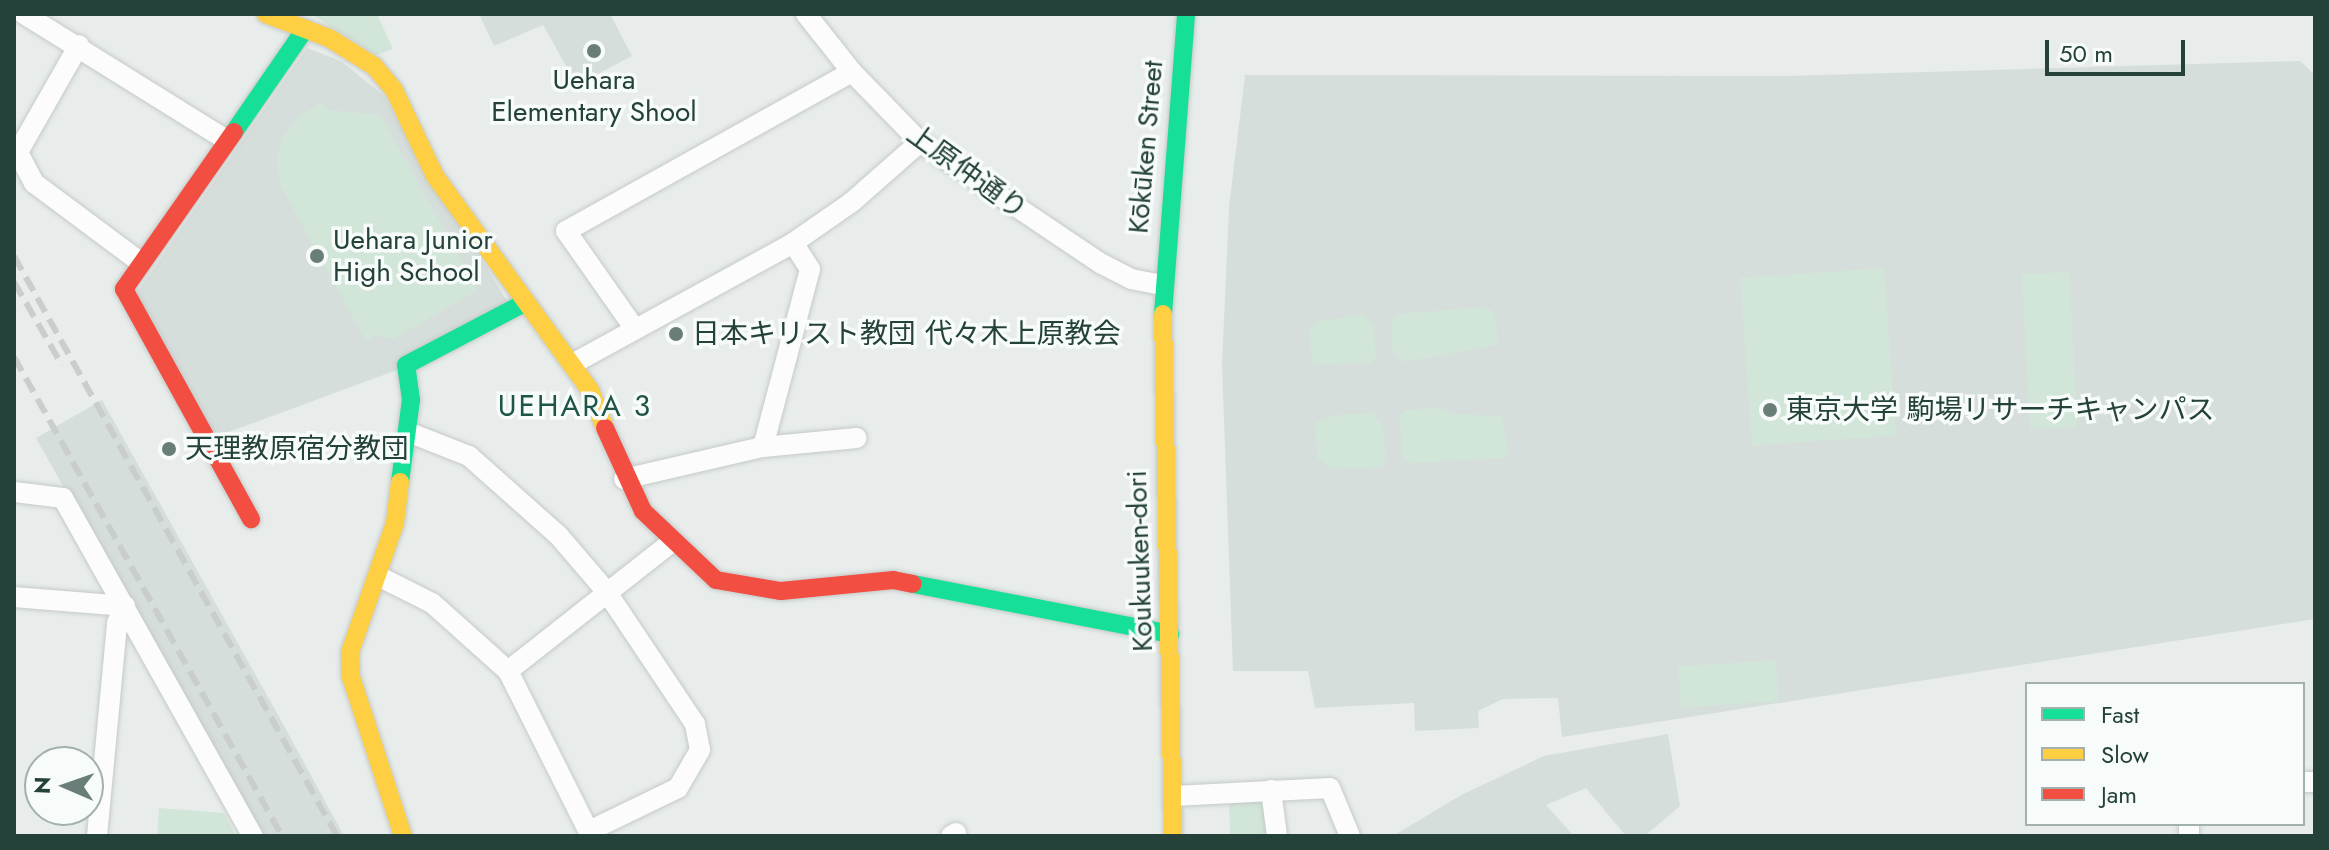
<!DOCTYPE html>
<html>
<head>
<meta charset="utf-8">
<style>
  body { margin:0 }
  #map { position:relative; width:2329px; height:850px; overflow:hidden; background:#e8edeb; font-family:Jost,"Noto Sans JP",sans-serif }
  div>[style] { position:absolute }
  .built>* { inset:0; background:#d6dedb }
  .green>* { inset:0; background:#d1e6d8; transform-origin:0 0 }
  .roads { filter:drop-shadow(0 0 2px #c5cac8) drop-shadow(0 0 2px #c5cac8) }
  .street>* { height:20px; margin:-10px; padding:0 10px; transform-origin:10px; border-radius:10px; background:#fcfcfc }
  .fast>* { height:18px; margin:-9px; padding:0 9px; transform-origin:9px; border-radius:9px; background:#16e098 }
  .slow>* { height:18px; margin:-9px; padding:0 9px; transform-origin:9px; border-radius:9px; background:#ffcf43 }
  .jam>* { height:18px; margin:-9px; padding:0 9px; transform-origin:9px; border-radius:9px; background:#f24e42 }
  .rail>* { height:6px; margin-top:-3px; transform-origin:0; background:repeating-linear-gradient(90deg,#c9cdcc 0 16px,transparent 0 24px) }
  .dots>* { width:22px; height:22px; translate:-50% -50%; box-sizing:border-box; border:4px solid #f7fbf9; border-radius:50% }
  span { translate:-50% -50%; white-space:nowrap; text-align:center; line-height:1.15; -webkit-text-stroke:7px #f7fbf9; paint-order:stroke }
  .poi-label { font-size:28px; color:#24423a }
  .left { translate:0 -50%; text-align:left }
  .street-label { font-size:28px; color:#24423a }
  .neighbourhood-label { font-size:30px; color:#1f5548; letter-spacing:2px }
  .frame { position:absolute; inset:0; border:16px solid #24423a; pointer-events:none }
  .legend { position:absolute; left:2025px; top:682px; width:280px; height:144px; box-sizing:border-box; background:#f7fbf9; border:2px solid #a3b1ad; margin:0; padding:10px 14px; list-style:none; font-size:24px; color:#24423a }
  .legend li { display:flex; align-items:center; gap:16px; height:40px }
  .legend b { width:40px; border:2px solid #a3b1ad }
  .north { position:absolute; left:24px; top:746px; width:80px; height:80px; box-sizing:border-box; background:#f7fbf9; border:2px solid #a3b1ad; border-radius:50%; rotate:272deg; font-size:22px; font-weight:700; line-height:32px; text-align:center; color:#24423a }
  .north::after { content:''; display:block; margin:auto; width:28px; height:36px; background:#697e78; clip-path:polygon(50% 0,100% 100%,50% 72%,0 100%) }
  .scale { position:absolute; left:2045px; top:40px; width:140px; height:36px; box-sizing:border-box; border:4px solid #24423a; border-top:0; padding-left:10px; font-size:24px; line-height:28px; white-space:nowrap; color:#24423a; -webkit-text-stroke:6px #f7fbf9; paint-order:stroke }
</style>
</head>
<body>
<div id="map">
  <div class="built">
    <div style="clip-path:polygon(479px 14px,610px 14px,632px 56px,577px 85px,543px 25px,494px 46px)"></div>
    <div style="clip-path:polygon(307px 48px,341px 61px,383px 95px,508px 303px,397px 370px,215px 437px,136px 294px)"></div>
    <div style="clip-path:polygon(2300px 61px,2315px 75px,2315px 619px,1562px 737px,1558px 698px,1503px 699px,1478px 711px,1479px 728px,1415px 731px,1414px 703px,1315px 708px,1308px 671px,1233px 671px,1222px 364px,1229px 207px,1245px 75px,1788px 76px)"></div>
    <div style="clip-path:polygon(102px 400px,283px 724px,344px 836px,260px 836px,36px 438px)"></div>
    <div style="clip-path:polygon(1668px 734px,1680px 806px,1645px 836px,1626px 836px,1586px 788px,1546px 805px,1574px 836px,1393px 836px,1461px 795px,1544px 756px)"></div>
  </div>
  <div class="green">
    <div style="clip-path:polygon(311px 14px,377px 14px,393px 49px,376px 55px)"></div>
    <div style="clip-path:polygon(323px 102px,328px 110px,380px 115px,478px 290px,393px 339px,377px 335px,366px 341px,280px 184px,277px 157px,283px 136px,301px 115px)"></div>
    <div style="left:1884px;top:268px;width:168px;height:144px;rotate:86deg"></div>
    <div style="left:2069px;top:272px;width:155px;height:47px;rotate:87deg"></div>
    <div style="clip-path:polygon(1486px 307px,1495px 314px,1498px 345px,1403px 362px,1392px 350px,1392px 320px,1397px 314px)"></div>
    <div style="clip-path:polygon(1364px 314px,1373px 325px,1376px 357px,1371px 363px,1313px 364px,1309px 332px,1316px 322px)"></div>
    <div style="clip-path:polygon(1443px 408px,1453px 414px,1502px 416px,1508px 451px,1504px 458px,1408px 463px,1402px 455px,1400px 415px,1407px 410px)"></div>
    <div style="clip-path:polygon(1373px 413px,1383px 427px,1386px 458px,1381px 467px,1332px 469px,1318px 459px,1315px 423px,1335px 415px)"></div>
    <div style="left:1776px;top:660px;width:41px;height:98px;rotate:86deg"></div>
    <div style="clip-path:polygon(1263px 796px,1270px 836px,1230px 836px,1229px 798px)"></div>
    <div style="clip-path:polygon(159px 808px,224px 813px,236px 836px,157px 836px)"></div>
  </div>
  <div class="roads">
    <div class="street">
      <div style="left:24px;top:14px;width:237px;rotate:31.9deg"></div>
      <div style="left:806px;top:14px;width:74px;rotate:51.6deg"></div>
      <div style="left:852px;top:72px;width:98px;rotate:45.8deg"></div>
      <div style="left:920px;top:142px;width:217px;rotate:33.9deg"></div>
      <div style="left:1100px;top:263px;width:35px;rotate:27deg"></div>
      <div style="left:1131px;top:279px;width:32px;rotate:11deg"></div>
      <div style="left:14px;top:145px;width:43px;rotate:62.2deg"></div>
      <div style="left:34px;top:183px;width:132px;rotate:36.7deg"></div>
      <div style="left:18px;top:152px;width:123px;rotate:-60.3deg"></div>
      <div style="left:635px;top:329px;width:120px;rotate:-125.1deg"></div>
      <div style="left:566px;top:231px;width:327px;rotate:-29.1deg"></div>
      <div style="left:574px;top:363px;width:250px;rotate:-28.7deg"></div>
      <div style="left:793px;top:243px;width:72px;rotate:-34.8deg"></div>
      <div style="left:852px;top:202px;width:91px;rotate:-41.4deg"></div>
      <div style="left:408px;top:432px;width:66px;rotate:21.5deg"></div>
      <div style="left:469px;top:456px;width:120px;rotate:41.6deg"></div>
      <div style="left:559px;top:536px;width:72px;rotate:49.5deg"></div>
      <div style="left:606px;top:591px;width:160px;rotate:56.2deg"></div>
      <div style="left:695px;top:724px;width:26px;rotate:79deg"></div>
      <div style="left:700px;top:750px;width:44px;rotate:120.1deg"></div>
      <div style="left:678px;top:788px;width:97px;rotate:154.2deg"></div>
      <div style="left:763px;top:447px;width:184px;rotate:-75.2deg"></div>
      <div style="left:810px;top:269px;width:31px;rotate:-123deg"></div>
      <div style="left:624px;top:479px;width:143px;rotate:-13deg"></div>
      <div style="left:763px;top:447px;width:94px;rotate:-5.5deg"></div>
      <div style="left:14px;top:492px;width:49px;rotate:7deg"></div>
      <div style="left:63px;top:498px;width:388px;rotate:60.7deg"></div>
      <div style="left:378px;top:576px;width:60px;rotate:26.6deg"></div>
      <div style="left:432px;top:603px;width:102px;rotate:41.8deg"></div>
      <div style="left:508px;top:671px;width:185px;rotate:63.3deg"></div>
      <div style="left:14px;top:597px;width:111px;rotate:4.6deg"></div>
      <div style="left:508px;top:671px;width:210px;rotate:-38.2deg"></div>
      <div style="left:2303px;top:782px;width:12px"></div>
      <div style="left:1271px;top:790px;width:46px;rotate:82.6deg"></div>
      <div style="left:1174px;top:796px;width:156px;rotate:-2.9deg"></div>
      <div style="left:1330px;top:788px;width:52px;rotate:67.4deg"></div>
      <div style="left:97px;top:836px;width:214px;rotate:-84.6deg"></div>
      <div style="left:117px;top:623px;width:19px;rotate:-65deg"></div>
      <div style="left:951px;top:836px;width:6px;rotate:-31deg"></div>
      <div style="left:2189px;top:836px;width:12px;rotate:-90deg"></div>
    </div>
    <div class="fast">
      <div style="left:234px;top:132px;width:125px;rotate:-55.4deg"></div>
      <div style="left:1163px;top:314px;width:301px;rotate:-85.6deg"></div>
      <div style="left:400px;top:482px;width:83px;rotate:-82.4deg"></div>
      <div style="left:411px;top:400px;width:35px;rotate:-98deg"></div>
      <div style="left:406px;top:365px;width:133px;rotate:-27.7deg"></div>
      <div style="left:913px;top:584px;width:262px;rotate:11deg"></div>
    </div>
    <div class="slow">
      <div style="left:266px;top:14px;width:67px;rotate:20.9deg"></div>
      <div style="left:329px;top:38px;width:53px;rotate:31.9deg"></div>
      <div style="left:374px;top:66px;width:31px;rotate:50deg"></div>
      <div style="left:394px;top:90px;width:95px;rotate:64.5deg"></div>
      <div style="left:435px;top:176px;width:264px;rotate:54.1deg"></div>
      <div style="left:590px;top:390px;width:41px;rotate:68.5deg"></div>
      <div style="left:1163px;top:314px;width:522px;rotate:88.9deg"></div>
      <div style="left:400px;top:482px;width:41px;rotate:97deg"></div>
      <div style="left:395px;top:523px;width:137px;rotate:109.2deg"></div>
      <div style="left:350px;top:652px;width:25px;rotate:88deg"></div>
      <div style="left:351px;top:677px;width:167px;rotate:71.9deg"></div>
    </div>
    <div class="jam">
      <div style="left:234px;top:132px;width:192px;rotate:125deg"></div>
      <div style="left:124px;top:289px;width:263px;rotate:61.1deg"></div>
      <div style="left:605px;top:428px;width:91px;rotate:65.4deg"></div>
      <div style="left:643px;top:511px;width:100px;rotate:43.4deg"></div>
      <div style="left:716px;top:580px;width:66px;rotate:9.6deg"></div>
      <div style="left:781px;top:591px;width:113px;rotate:-5.6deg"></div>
      <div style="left:893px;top:580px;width:20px;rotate:11deg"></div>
    </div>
  </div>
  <div class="rail">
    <div style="left:14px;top:256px;width:664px;rotate:60.89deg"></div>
    <div style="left:14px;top:282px;width:96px;rotate:60deg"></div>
    <div style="left:14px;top:357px;width:549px;rotate:60.77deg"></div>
  </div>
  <div class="dots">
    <div style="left:594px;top:51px;background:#697e78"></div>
    <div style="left:317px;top:256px;background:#697e78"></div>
    <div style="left:676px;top:334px;background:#697e78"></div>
    <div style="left:1770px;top:410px;background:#697e78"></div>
    <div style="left:169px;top:449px;background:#697e78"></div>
  </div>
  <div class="poi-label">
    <span style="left:594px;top:96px">Uehara<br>Elementary Shool</span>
    <span class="left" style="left:333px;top:256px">Uehara Junior<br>High School</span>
    <span class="left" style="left:692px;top:334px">日本キリスト教団 代々木上原教会</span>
    <span class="left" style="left:1786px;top:410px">東京大学 駒場リサーチキャンパス</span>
    <span class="left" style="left:185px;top:449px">天理教原宿分教団</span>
  </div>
  <div class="street-label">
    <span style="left:1146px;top:147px;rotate:-85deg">Kōkūken Street</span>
    <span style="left:967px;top:172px;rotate:36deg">上原仲通り</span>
    <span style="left:1140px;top:561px;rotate:-92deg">Koukuuken-dori</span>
  </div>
  <div class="neighbourhood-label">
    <span style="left:575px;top:406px">UEHARA 3</span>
  </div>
  <div class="frame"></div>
  <ul class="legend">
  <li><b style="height:10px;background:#16e098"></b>Fast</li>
  <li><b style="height:10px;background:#ffcf43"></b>Slow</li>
  <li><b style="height:10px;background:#f24e42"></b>Jam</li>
  </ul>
  <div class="north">N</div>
  <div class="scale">50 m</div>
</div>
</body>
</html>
